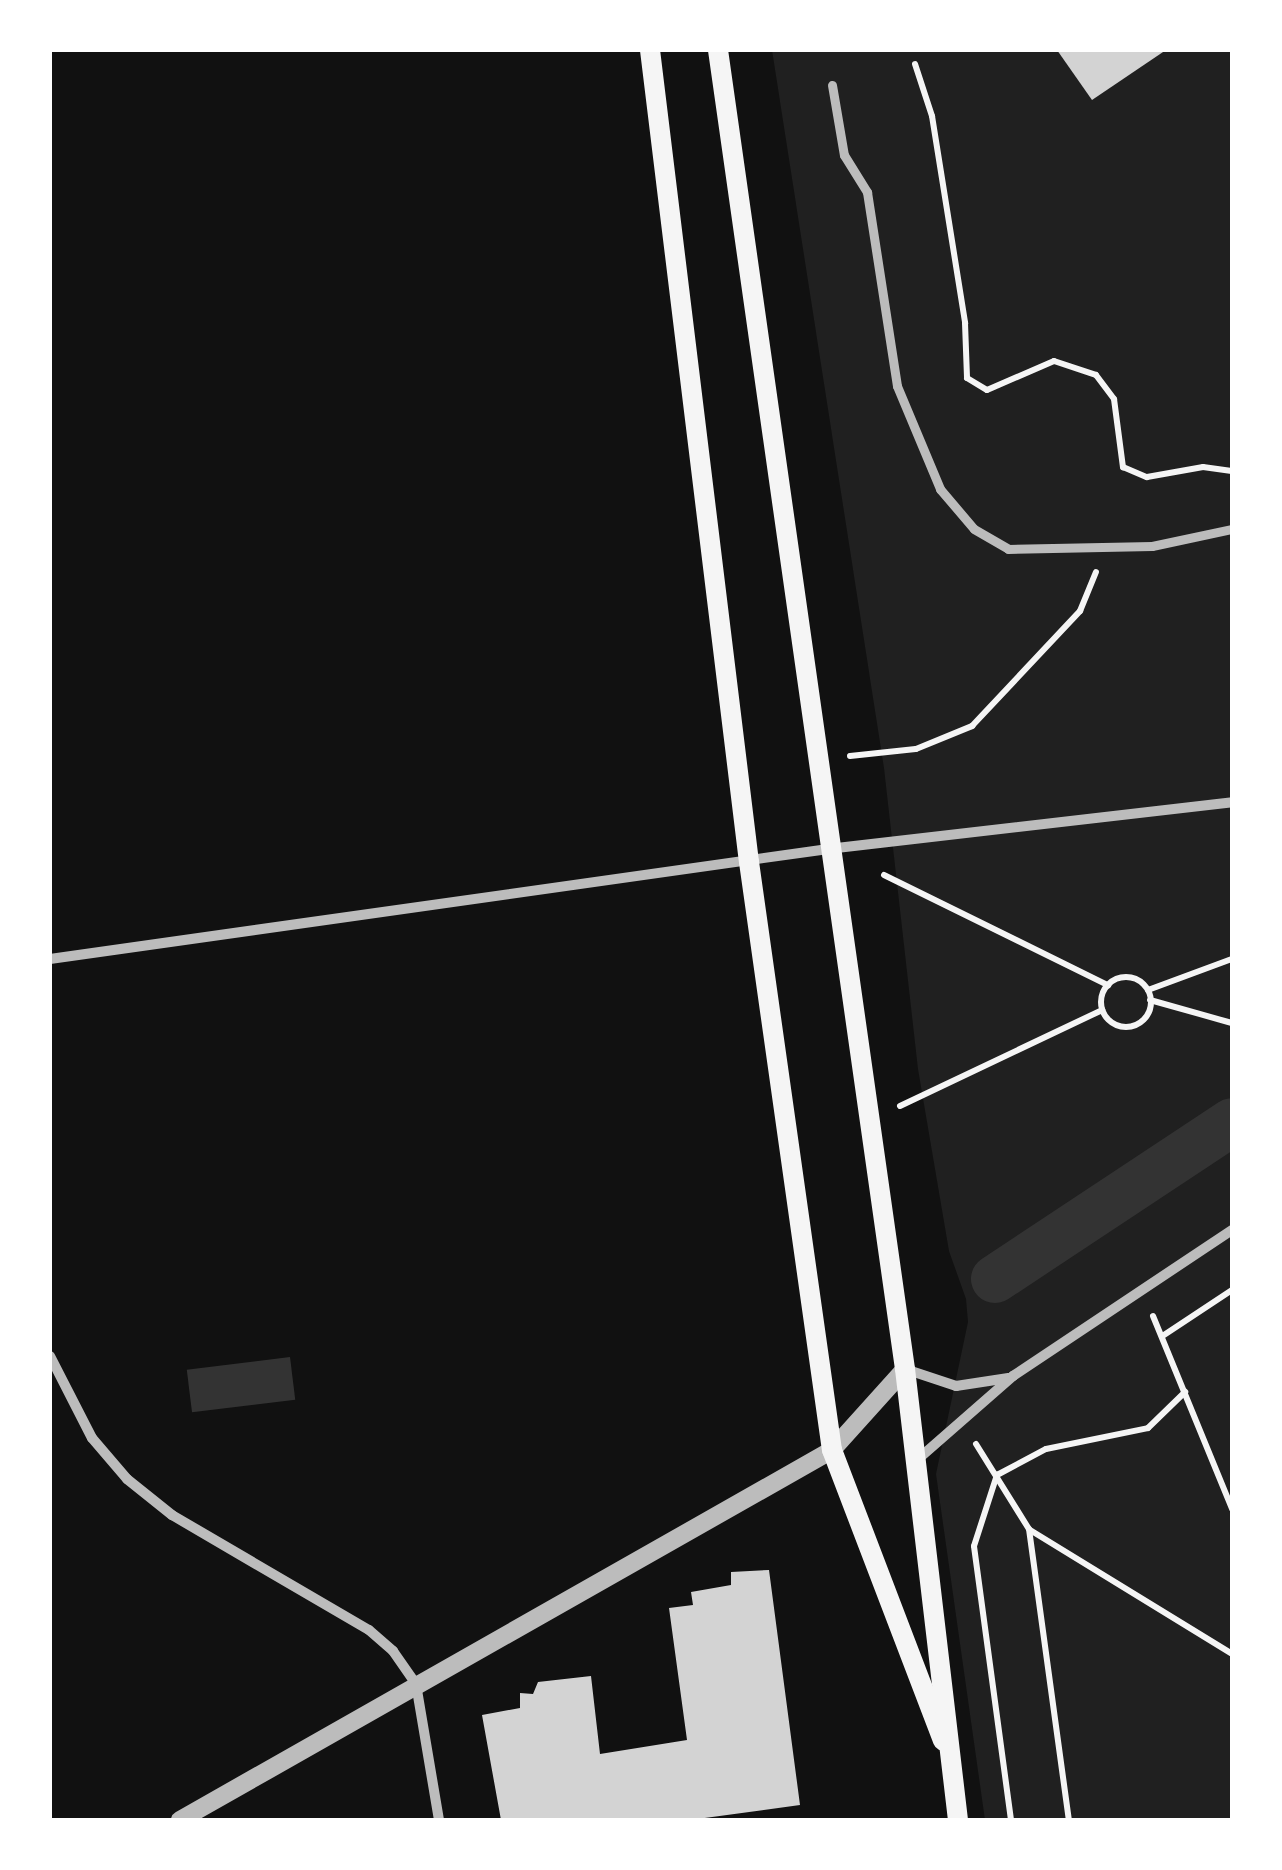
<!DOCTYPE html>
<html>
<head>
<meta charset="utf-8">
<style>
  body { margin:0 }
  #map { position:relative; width:1282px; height:1870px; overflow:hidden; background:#111; font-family:"DM Sans",sans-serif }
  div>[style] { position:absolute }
  .green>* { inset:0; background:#202020 }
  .water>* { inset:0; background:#333; transform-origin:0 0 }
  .canal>* { height:48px; margin:-24px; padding:0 24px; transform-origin:24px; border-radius:24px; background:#333 }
  .building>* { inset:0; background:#d3d3d3 }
  .path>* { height:6px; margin:-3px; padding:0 3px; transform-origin:3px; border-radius:3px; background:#f5f5f5 }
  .path>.ring { margin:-3px; padding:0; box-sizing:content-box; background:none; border:6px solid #f5f5f5; border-radius:50% }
  .pedestrian>* { height:9px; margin:-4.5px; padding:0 4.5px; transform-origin:4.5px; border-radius:4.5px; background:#bcbcbc }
  .minor>* { height:10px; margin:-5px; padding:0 5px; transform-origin:5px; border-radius:5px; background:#bcbcbc }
  .tertiary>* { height:18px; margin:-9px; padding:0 9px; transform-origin:9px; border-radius:9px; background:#bcbcbc }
  .secondary>* { height:20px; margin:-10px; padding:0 10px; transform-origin:10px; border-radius:10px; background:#f5f5f5 }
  span { translate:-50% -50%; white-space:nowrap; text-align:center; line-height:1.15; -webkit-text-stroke:9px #fff; paint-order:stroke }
  .frame { position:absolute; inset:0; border:52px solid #fff; pointer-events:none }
</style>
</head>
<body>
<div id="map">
  <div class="green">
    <div style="clip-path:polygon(772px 50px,1232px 50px,1232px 1820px,985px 1820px,936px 1474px,968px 1322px,966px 1299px,949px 1251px,918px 1069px,884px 768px)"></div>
  </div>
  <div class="water">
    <div style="left:290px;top:1357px;width:43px;height:104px;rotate:83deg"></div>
  </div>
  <div class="canal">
    <div style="left:995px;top:1279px;width:284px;rotate:-33.5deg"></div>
  </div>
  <div class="building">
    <div style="clip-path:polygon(1057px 50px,1166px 50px,1092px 100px)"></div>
    <div style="clip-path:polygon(769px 1570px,800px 1805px,690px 1820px,501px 1820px,482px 1715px,520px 1708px,520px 1693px,533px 1694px,538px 1682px,591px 1676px,600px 1754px,687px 1740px,669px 1608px,693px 1605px,691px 1592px,731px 1585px,731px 1572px)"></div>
  </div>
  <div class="path">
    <div style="left:915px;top:64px;width:55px;rotate:71.9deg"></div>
    <div style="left:932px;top:116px;width:210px;rotate:80.9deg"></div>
    <div style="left:965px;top:323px;width:55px;rotate:87.9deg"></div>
    <div style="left:967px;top:378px;width:23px;rotate:31deg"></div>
    <div style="left:987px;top:390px;width:73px;rotate:-23.4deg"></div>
    <div style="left:1054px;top:361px;width:44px;rotate:18.4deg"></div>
    <div style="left:1096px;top:375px;width:30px;rotate:53deg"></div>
    <div style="left:1114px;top:399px;width:69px;rotate:82.5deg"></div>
    <div style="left:1123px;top:467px;width:26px;rotate:23deg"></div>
    <div style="left:1147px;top:477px;width:57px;rotate:-10.1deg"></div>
    <div style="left:1203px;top:467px;width:29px;rotate:8deg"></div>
    <div style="left:850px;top:756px;width:66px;rotate:-6.1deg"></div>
    <div style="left:916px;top:749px;width:61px;rotate:-22.3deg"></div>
    <div style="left:972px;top:726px;width:158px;rotate:-46.8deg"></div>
    <div style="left:1080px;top:611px;width:42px;rotate:-67.7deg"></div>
    <div style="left:884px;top:875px;width:250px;rotate:26.2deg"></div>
    <div class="ring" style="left:1101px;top:977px;width:44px;height:44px"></div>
    <div style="left:1148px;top:990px;width:90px;rotate:-20.3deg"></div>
    <div style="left:1150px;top:1000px;width:85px;rotate:15.7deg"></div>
    <div style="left:900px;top:1106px;width:224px;rotate:-25.4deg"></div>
    <div style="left:1153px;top:1316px;width:209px;rotate:67.7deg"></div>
    <div style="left:1164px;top:1335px;width:82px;rotate:-33.5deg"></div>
    <div style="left:976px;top:1444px;width:100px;rotate:58.1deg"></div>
    <div style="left:1029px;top:1529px;width:294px;rotate:82.2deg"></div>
    <div style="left:1030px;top:1530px;width:237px;rotate:31.5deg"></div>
    <div style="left:1011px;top:1820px;width:276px;rotate:-97.7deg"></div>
    <div style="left:974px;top:1546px;width:75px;rotate:-72.1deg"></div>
    <div style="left:997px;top:1475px;width:55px;rotate:-28deg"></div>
    <div style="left:1046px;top:1449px;width:104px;rotate:-11.6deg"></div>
    <div style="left:1148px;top:1428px;width:52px;rotate:-44.2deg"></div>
  </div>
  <div class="pedestrian">
    <div style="left:832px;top:85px;width:71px;rotate:80.3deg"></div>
    <div style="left:844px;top:155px;width:44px;rotate:58.1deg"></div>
    <div style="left:867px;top:192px;width:196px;rotate:81.2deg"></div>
    <div style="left:897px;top:386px;width:112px;rotate:67.3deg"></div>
    <div style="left:940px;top:489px;width:52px;rotate:49.6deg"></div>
    <div style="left:974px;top:529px;width:39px;rotate:30deg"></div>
    <div style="left:1008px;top:549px;width:144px;rotate:-1.2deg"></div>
    <div style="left:1152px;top:546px;width:82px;rotate:-12deg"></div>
  </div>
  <div class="minor">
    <div style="left:50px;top:959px;width:786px;rotate:-8.05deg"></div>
    <div style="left:828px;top:849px;width:407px;rotate:-6.6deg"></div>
    <div style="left:50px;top:1356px;width:92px;rotate:62.9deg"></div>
    <div style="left:92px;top:1438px;width:54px;rotate:49.5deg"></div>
    <div style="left:127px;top:1479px;width:58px;rotate:38.7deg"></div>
    <div style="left:172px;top:1515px;width:228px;rotate:30.3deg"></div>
    <div style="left:369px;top:1630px;width:32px;rotate:41deg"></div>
    <div style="left:393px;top:1651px;width:40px;rotate:55.1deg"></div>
    <div style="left:416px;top:1684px;width:138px;rotate:80.4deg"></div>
    <div style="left:905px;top:1369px;width:54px;rotate:18.4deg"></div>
    <div style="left:956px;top:1386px;width:53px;rotate:-8.7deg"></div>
    <div style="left:917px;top:1460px;width:128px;rotate:-41.2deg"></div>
    <div style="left:1013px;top:1376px;width:263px;rotate:-33.7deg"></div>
  </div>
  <div class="tertiary">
    <div style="left:180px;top:1820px;width:750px;rotate:-29.57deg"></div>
    <div style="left:832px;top:1450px;width:109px;rotate:-48deg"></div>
  </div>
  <div class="secondary">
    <div style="left:650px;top:50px;width:818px;rotate:83.05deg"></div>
    <div style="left:749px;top:862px;width:594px;rotate:81.97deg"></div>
    <div style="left:832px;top:1450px;width:311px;rotate:69.1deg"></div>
    <div style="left:718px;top:50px;width:1332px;rotate:81.93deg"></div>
    <div style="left:905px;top:1369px;width:454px;rotate:83.3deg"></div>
  </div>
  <div class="frame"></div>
</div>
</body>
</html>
